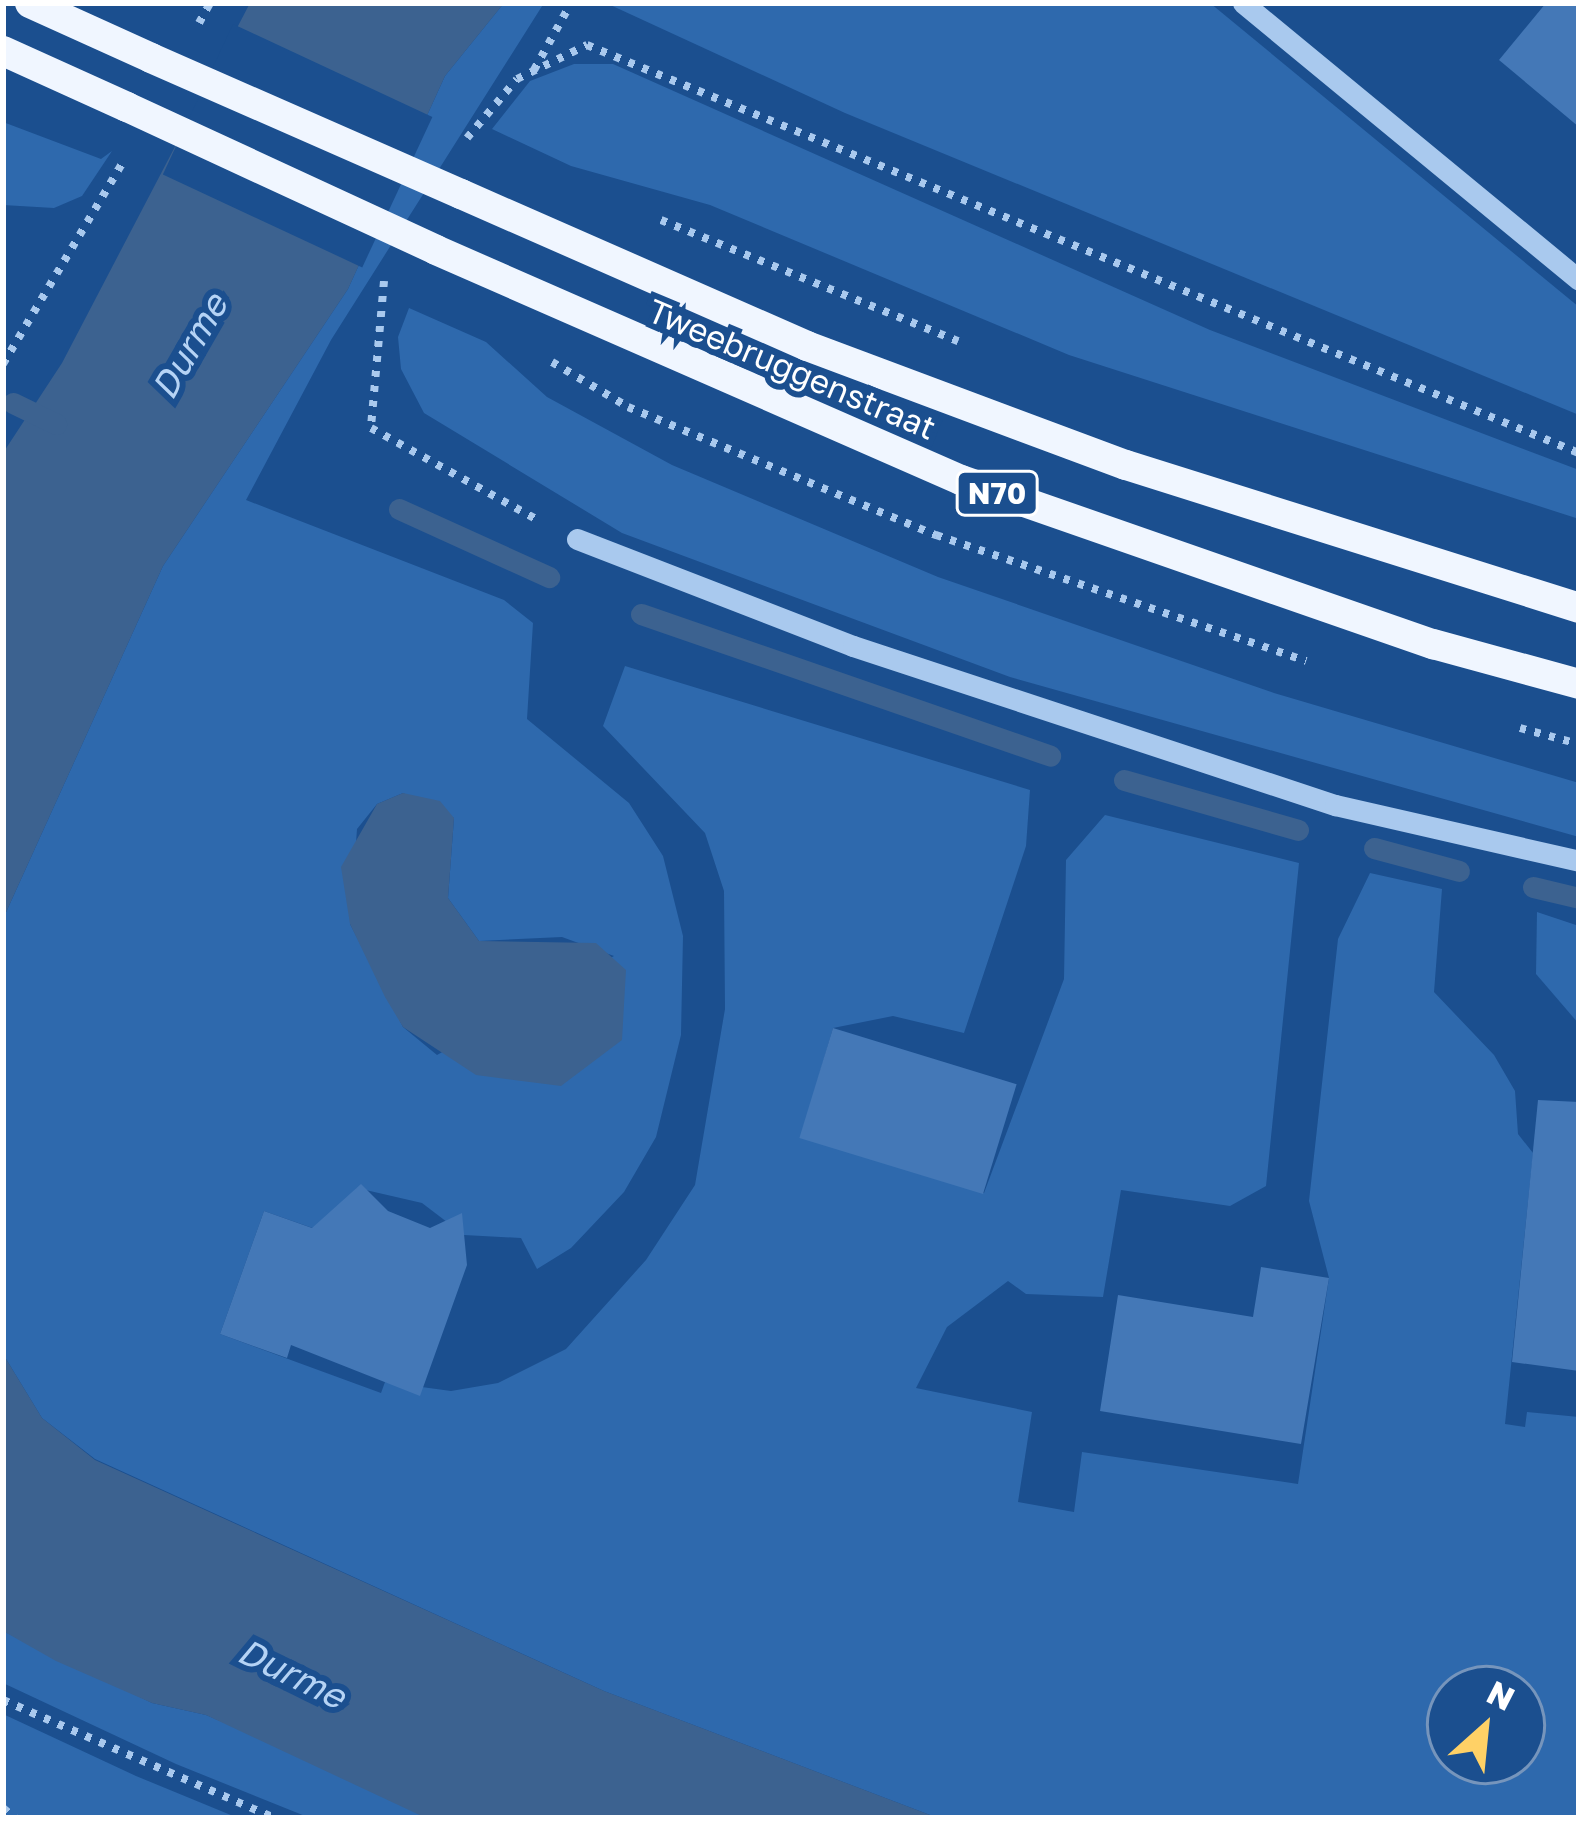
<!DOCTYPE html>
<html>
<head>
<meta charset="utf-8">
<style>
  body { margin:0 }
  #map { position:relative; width:1582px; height:1821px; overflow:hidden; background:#1b4f8f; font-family:"Golos Text",sans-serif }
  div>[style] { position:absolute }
  .green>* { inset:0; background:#2e69ad }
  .water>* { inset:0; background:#3c6290 }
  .pier>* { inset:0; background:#1b4f8f; transform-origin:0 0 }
  .stream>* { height:21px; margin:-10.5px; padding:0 10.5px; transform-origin:10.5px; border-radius:10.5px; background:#3c6290 }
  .building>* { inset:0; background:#4478b7; transform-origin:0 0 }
  .path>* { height:8px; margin-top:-4px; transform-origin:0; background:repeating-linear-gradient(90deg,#a9c9ee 0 6px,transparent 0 15px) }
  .minor>* { height:21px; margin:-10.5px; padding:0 10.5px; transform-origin:10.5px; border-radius:10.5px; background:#a9c9ee }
  .major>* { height:30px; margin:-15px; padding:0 15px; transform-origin:15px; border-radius:15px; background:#f0f6ff }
  .major-bridge>* { height:30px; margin:-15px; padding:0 15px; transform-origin:15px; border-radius:15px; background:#f0f6ff }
  span { translate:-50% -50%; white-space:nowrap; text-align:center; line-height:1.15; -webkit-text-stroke:12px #1b4f8f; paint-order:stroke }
  .shield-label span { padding:3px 9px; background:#1b4f8f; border:3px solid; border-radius:9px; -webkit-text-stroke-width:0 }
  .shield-label { font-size:30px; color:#fff; font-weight:700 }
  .street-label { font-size:33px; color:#fff }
  .water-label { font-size:36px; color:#b5d3f5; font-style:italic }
  .frame { position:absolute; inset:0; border:6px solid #fff; pointer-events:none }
  .north { position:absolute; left:1426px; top:1665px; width:120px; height:120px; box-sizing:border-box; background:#1b4f8f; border:3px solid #7695bc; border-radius:50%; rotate:27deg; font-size:33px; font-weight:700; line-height:48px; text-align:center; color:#fff }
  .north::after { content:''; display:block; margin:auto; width:42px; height:54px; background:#ffd166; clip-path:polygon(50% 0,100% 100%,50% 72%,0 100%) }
</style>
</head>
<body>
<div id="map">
  <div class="green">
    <div style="clip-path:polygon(evenodd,504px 3px,544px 3px,331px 340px,246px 500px,504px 600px,533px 623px,527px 719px,629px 803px,663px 856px,683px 936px,681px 1035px,656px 1137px,624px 1192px,571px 1248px,537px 1269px,521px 1238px,464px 1235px,422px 1203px,357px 1188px,324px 1232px,264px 1211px,220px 1334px,381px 1393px,385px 1382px,451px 1391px,498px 1383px,566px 1349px,646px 1260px,695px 1185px,725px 1009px,724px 891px,705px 833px,603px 726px,625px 666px,1030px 790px,1026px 846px,964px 1033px,893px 1016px,833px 1028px,801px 1137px,984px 1193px,1064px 979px,1066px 860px,1105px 815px,1299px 863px,1266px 1186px,1230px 1206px,1121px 1190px,1103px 1297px,1026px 1294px,1008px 1281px,947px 1327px,916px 1388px,1032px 1412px,1018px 1502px,1074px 1512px,1082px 1452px,1298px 1484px,1329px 1278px,1309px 1201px,1338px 939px,1370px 873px,1442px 889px,1434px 992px,1494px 1055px,1515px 1091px,1518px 1134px,1533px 1153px,1505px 1424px,1525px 1427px,1527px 1412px,1579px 1417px,1579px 1818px,938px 1818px,604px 1691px,95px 1459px,42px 1418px,3px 1354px,3px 919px,163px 566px,348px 289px,445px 76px,504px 3px,403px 793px,454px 818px,448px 898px,479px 941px,562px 937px,614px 956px,437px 1055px,403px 1027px,350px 924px,357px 829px,377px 804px,403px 793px,504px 3px,1450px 1689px,1522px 1689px,1522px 1761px,1450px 1761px,1450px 1689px)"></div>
    <div style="clip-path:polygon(606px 3px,1210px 3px,1579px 307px,1579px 415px,845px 113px)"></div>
    <div style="clip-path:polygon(574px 64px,613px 64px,1210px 330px,1579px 470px,1579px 519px,1069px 355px,710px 205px,571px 166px,492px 129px,530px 81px)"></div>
    <div style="clip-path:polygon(3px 122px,101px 159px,112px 151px,82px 196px,54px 208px,3px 205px)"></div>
    <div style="clip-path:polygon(409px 308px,486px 342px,547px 397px,672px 465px,938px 577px,1274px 693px,1579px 783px,1579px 837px,1010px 677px,622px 533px,424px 413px,401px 369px,398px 337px)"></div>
    <div style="clip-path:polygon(1537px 912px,1579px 926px,1579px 1024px,1536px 974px)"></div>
    <div style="clip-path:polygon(3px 1631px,152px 1703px,206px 1715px,338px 1771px,426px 1818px,310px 1818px,176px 1764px,3px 1683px)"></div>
    <div style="clip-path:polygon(3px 1714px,136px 1776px,238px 1818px,3px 1818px)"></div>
  </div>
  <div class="water">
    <div style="clip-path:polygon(250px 3px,504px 3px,445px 76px,348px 289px,163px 566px,3px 919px,3px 453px,62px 363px)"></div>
    <div style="clip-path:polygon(403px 793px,440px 801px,454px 818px,448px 898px,479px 941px,596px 943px,626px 970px,622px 1040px,561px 1086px,476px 1075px,403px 1027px,385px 997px,350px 924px,341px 867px,377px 804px)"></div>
    <div style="clip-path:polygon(3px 1354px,42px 1418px,95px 1460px,604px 1691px,938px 1818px,426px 1818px,206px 1715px,152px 1703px,56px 1661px,3px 1631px)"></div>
  </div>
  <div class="pier">
    <div style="left:233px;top:24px;width:220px;height:166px;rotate:25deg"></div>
  </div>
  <div class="stream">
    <div style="left:13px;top:403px;width:48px;rotate:26deg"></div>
    <div style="left:399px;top:509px;width:165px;rotate:24.4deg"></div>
    <div style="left:641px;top:614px;width:433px;rotate:19.1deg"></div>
    <div style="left:1124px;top:780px;width:181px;rotate:16deg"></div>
    <div style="left:1374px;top:848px;width:88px;rotate:15.1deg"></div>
    <div style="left:1533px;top:887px;width:47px;rotate:13.4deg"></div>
  </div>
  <div class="building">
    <div style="clip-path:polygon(1546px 3px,1579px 3px,1579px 127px,1499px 60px)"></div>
    <div style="left:833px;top:1028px;width:192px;height:115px;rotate:17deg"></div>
    <div style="clip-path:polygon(1538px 1100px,1579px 1102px,1579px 1371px,1512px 1362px)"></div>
    <div style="clip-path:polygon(361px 1184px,388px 1211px,430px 1228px,462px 1213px,467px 1265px,420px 1396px,291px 1345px,287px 1358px,220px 1334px,264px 1211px,312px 1228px)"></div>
    <div style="clip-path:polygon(1261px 1267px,1329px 1278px,1301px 1444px,1100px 1411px,1118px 1295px,1253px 1317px)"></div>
  </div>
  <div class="path">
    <div style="left:199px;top:23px;width:23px;rotate:-61deg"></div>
    <div style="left:534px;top:70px;width:77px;rotate:-61.1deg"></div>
    <div style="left:467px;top:138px;width:77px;rotate:-49.7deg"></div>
    <div style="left:517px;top:79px;width:78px;rotate:-25.9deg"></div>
    <div style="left:587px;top:45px;width:1073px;rotate:22.36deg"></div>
    <div style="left:661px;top:220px;width:321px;rotate:22.2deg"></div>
    <div style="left:384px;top:281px;width:148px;rotate:95.1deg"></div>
    <div style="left:371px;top:428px;width:191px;rotate:28.9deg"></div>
    <div style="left:552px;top:362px;width:88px;rotate:30.6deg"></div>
    <div style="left:628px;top:407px;width:334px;rotate:22.6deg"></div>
    <div style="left:936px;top:535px;width:391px;rotate:18.8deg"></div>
    <div style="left:3px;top:364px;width:235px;rotate:-59.3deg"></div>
    <div style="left:1520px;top:728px;width:61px;rotate:15.2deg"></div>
    <div style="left:3px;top:1700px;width:296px;rotate:23.5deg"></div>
    <div style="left:3px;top:1808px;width:16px;rotate:40deg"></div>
  </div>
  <div class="minor">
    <div style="left:1243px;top:3px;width:435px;rotate:39.5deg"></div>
    <div style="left:577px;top:539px;width:296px;rotate:21.2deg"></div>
    <div style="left:853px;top:646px;width:508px;rotate:18.26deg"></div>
    <div style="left:1335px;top:805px;width:250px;rotate:12.9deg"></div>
  </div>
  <div class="major">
    <div style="left:30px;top:3px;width:133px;rotate:24.4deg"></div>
    <div style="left:3px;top:51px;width:136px;rotate:24.3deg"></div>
    <div style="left:461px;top:194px;width:378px;rotate:23.7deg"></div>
    <div style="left:807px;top:346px;width:340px;rotate:20.5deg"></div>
    <div style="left:1126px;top:465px;width:475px;rotate:17.5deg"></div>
    <div style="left:436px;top:250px;width:573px;rotate:23.66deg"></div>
    <div style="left:961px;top:480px;width:500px;rotate:19.2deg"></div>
    <div style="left:1433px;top:644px;width:151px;rotate:15.3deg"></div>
  </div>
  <div class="major-bridge">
    <div style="left:151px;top:58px;width:339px;rotate:23.7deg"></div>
    <div style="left:127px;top:107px;width:340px;rotate:24.8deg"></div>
  </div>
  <div class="shield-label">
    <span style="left:997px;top:493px">N70</span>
  </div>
  <div class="street-label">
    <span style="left:792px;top:369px;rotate:23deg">Tweebruggenstraat</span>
  </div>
  <div class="water-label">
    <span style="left:189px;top:346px;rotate:-60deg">Durme</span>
    <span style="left:292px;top:1673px;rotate:26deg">Durme</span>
  </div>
  <div class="frame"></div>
  <div class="north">N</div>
</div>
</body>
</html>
